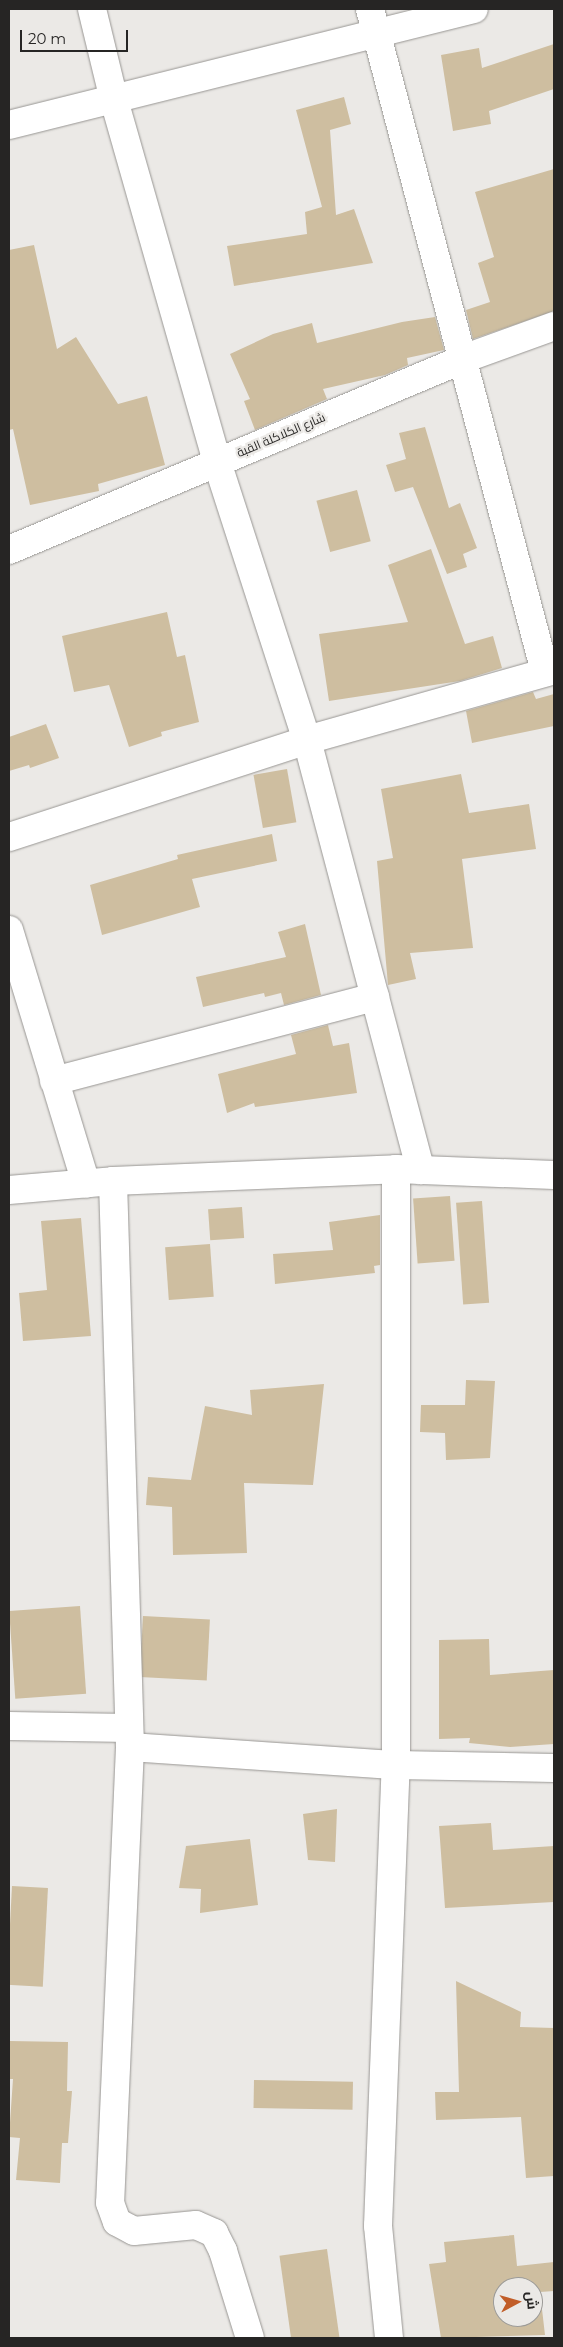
<!DOCTYPE html>
<html>
<head>
<meta charset="utf-8">
<style>
  body { margin:0 }
  #map { position:relative; width:563px; height:2347px; overflow:hidden; background:#ebe9e6; font-family:Montserrat,Cairo,sans-serif }
  div>[style] { position:absolute }
  .building>* { inset:0; background:#cebea0; transform-origin:0 0 }
  .roads { filter:drop-shadow(0 0 1px #989693) drop-shadow(0 0 1px #989693) }
  .minor>* { height:28px; margin:-14px; padding:0 14px; transform-origin:14px; border-radius:14px; background:#fff }
  span { translate:-50% -50%; white-space:nowrap; text-align:center; line-height:1.15; -webkit-text-stroke:4.5px #ebe9e6; paint-order:stroke }
  .street-label { font-size:12px; color:#262524 }
  .frame { position:absolute; inset:0; border:10px solid #262524; pointer-events:none }
  .north { position:absolute; left:493px; top:2277px; width:50px; height:50px; box-sizing:border-box; background:#ebe9e6; border:1px solid #9c9b98; border-radius:50%; rotate:84deg; font-size:14px; font-weight:700; line-height:20px; text-align:center; color:#262524 }
  .north::after { content:''; display:block; margin:auto; width:18px; height:22px; background:#c15d28; clip-path:polygon(50% 0,100% 100%,50% 72%,0 100%) }
  .scale { position:absolute; left:20px; top:30px; width:108px; height:22px; box-sizing:border-box; border:2px solid #262524; border-top:0; padding-left:6px; font-size:15px; line-height:18px; white-space:nowrap; color:#262524; -webkit-text-stroke:4px #ebe9e6; paint-order:stroke }
</style>
</head>
<body>
<div id="map">
  <div class="building">
    <div style="clip-path:polygon(554px 44px,554px 89px,489px 111px,491px 124px,453px 131px,441px 55px,479px 48px,482px 68px)"></div>
    <div style="clip-path:polygon(344px 97px,351px 124px,330px 130px,336px 215px,354px 209px,373px 263px,234px 286px,227px 246px,307px 234px,305px 212px,322px 207px,296px 110px)"></div>
    <div style="clip-path:polygon(554px 169px,554px 311px,473px 339px,466px 310px,490px 302px,478px 263px,494px 257px,475px 192px)"></div>
    <div style="clip-path:polygon(34px 245px,57px 349px,76px 337px,118px 404px,147px 396px,165px 465px,98px 484px,99px 491px,30px 505px,13px 429px,9px 430px,9px 250px)"></div>
    <div style="clip-path:polygon(435px 317px,444px 350px,407px 358px,408px 365px,385px 375px,323px 389px,327px 399px,255px 430px,244px 401px,250px 399px,230px 354px,273px 334px,312px 323px,317px 343px,402px 322px)"></div>
    <div style="clip-path:polygon(425px 427px,449px 508px,460px 503px,477px 548px,463px 554px,467px 567px,447px 574px,413px 487px,395px 492px,386px 465px,406px 459px,399px 433px)"></div>
    <div style="left:357px;top:490px;width:53px;height:42px;rotate:75deg"></div>
    <div style="clip-path:polygon(431px 549px,465px 644px,493px 636px,502px 668px,460px 681px,329px 701px,319px 634px,408px 622px,388px 565px)"></div>
    <div style="clip-path:polygon(167px 612px,177px 657px,185px 655px,199px 722px,161px 732px,162px 736px,129px 747px,109px 685px,74px 692px,62px 636px)"></div>
    <div style="clip-path:polygon(533px 692px,536px 699px,554px 694px,554px 726px,472px 743px,466px 711px)"></div>
    <div style="clip-path:polygon(46px 724px,59px 758px,30px 768px,29px 765px,9px 771px,9px 737px)"></div>
    <div style="left:287px;top:769px;width:54px;height:34px;rotate:80deg"></div>
    <div style="clip-path:polygon(461px 774px,469px 813px,529px 804px,536px 849px,462px 859px,473px 948px,410px 953px,416px 979px,388px 985px,377px 861px,393px 858px,381px 789px)"></div>
    <div style="clip-path:polygon(272px 834px,277px 861px,192px 879px,200px 907px,102px 935px,90px 885px,178px 859px,177px 855px)"></div>
    <div style="clip-path:polygon(305px 924px,321px 995px,284px 1005px,281px 993px,265px 997px,264px 993px,203px 1007px,196px 977px,286px 957px,278px 932px)"></div>
    <div style="clip-path:polygon(328px 1025px,333px 1046px,349px 1043px,357px 1093px,255px 1107px,254px 1103px,227px 1113px,218px 1074px,296px 1054px,291px 1035px)"></div>
    <div style="left:450px;top:1196px;width:65px;height:37px;rotate:86deg"></div>
    <div style="left:482px;top:1201px;width:102px;height:26px;rotate:86deg"></div>
    <div style="left:242px;top:1207px;width:31px;height:34px;rotate:86deg"></div>
    <div style="clip-path:polygon(380px 1215px,380px 1265px,374px 1266px,375px 1273px,275px 1284px,273px 1254px,333px 1250px,329px 1222px)"></div>
    <div style="clip-path:polygon(81px 1218px,91px 1336px,23px 1341px,19px 1293px,47px 1290px,41px 1221px)"></div>
    <div style="left:210px;top:1244px;width:53px;height:45px;rotate:86deg"></div>
    <div style="clip-path:polygon(466px 1380px,495px 1381px,490px 1458px,446px 1460px,445px 1433px,420px 1432px,421px 1405px,465px 1405px)"></div>
    <div style="clip-path:polygon(324px 1384px,313px 1485px,244px 1483px,247px 1553px,173px 1555px,172px 1507px,146px 1505px,148px 1477px,191px 1480px,205px 1406px,252px 1415px,250px 1390px)"></div>
    <div style="left:80px;top:1606px;width:88px;height:71px;rotate:86deg"></div>
    <div style="left:143px;top:1616px;width:67px;height:61px;rotate:3deg"></div>
    <div style="clip-path:polygon(489px 1639px,490px 1675px,554px 1670px,554px 1744px,510px 1747px,469px 1743px,470px 1738px,439px 1739px,439px 1640px)"></div>
    <div style="clip-path:polygon(337px 1809px,335px 1862px,308px 1860px,303px 1814px)"></div>
    <div style="clip-path:polygon(491px 1823px,493px 1850px,554px 1846px,554px 1902px,445px 1908px,439px 1826px)"></div>
    <div style="clip-path:polygon(250px 1839px,258px 1905px,200px 1913px,201px 1889px,179px 1888px,186px 1846px)"></div>
    <div style="left:12px;top:1886px;width:36px;height:99px;rotate:3deg"></div>
    <div style="clip-path:polygon(456px 1981px,521px 2012px,520px 2027px,554px 2028px,554px 2176px,526px 2178px,521px 2117px,436px 2120px,435px 2092px,459px 2092px)"></div>
    <div style="clip-path:polygon(9px 2041px,68px 2042px,67px 2091px,72px 2091px,68px 2143px,62px 2143px,60px 2183px,16px 2180px,20px 2138px,9px 2137px,13px 2079px,9px 2079px)"></div>
    <div style="left:254px;top:2080px;width:99px;height:28px;rotate:1deg"></div>
    <div style="clip-path:polygon(evenodd,514px 2235px,517px 2266px,554px 2262px,554px 2291px,540px 2292px,545px 2335px,441px 2338px,429px 2264px,446px 2262px,444px 2242px,514px 2235px,503px 2287px,533px 2287px,533px 2317px,503px 2317px,503px 2287px)"></div>
    <div style="left:327px;top:2249px;width:90px;height:48px;rotate:82deg"></div>
  </div>
  <div class="roads">
    <div class="minor">
      <div style="left:92px;top:9px;width:94px;rotate:76.4deg"></div>
      <div style="left:114px;top:100px;width:376px;rotate:74.1deg"></div>
      <div style="left:217px;top:462px;width:292px;rotate:72.1deg"></div>
      <div style="left:307px;top:740px;width:445px;rotate:75.2deg"></div>
      <div style="left:370px;top:9px;width:686px;rotate:75.21deg"></div>
      <div style="left:9px;top:125px;width:479px;rotate:-14deg"></div>
      <div style="left:9px;top:550px;width:493px;rotate:-22.8deg"></div>
      <div style="left:463px;top:359px;width:97px;rotate:-19.9deg"></div>
      <div style="left:9px;top:837px;width:313px;rotate:-18deg"></div>
      <div style="left:307px;top:740px;width:257px;rotate:-15.8deg"></div>
      <div style="left:9px;top:930px;width:265px;rotate:73.1deg"></div>
      <div style="left:54px;top:1081px;width:332px;rotate:-14.7deg"></div>
      <div style="left:113px;top:1181px;width:566px;rotate:88.28deg"></div>
      <div style="left:130px;top:1747px;width:456px;rotate:92.5deg"></div>
      <div style="left:110px;top:2203px;width:20px;rotate:70deg"></div>
      <div style="left:117px;top:2222px;width:19px;rotate:28deg"></div>
      <div style="left:134px;top:2231px;width:62px;rotate:-5.5deg"></div>
      <div style="left:196px;top:2225px;width:20px;rotate:24deg"></div>
      <div style="left:214px;top:2233px;width:20px;rotate:63deg"></div>
      <div style="left:223px;top:2251px;width:91px;rotate:72.8deg"></div>
      <div style="left:9px;top:1190px;width:104px;rotate:-4.9deg"></div>
      <div style="left:113px;top:1181px;width:283px;rotate:-2.4deg"></div>
      <div style="left:396px;top:1169px;width:158px;rotate:2.2deg"></div>
      <div style="left:9px;top:1726px;width:120px;rotate:1deg"></div>
      <div style="left:130px;top:1747px;width:267px;rotate:3.9deg"></div>
      <div style="left:396px;top:1765px;width:158px;rotate:1.1deg"></div>
      <div style="left:389px;top:2338px;width:113px;rotate:-95.6deg"></div>
      <div style="left:378px;top:2226px;width:461px;rotate:-87.8deg"></div>
      <div style="left:396px;top:1765px;width:596px;rotate:-90deg"></div>
    </div>
  </div>
  <div class="street-label">
    <span style="left:281px;top:435px;rotate:-23deg">شارع الكلاكلة القبة</span>
  </div>
  <div class="frame"></div>
  <div class="north">ش</div>
  <div class="scale">20 m</div>
</div>
</body>
</html>
